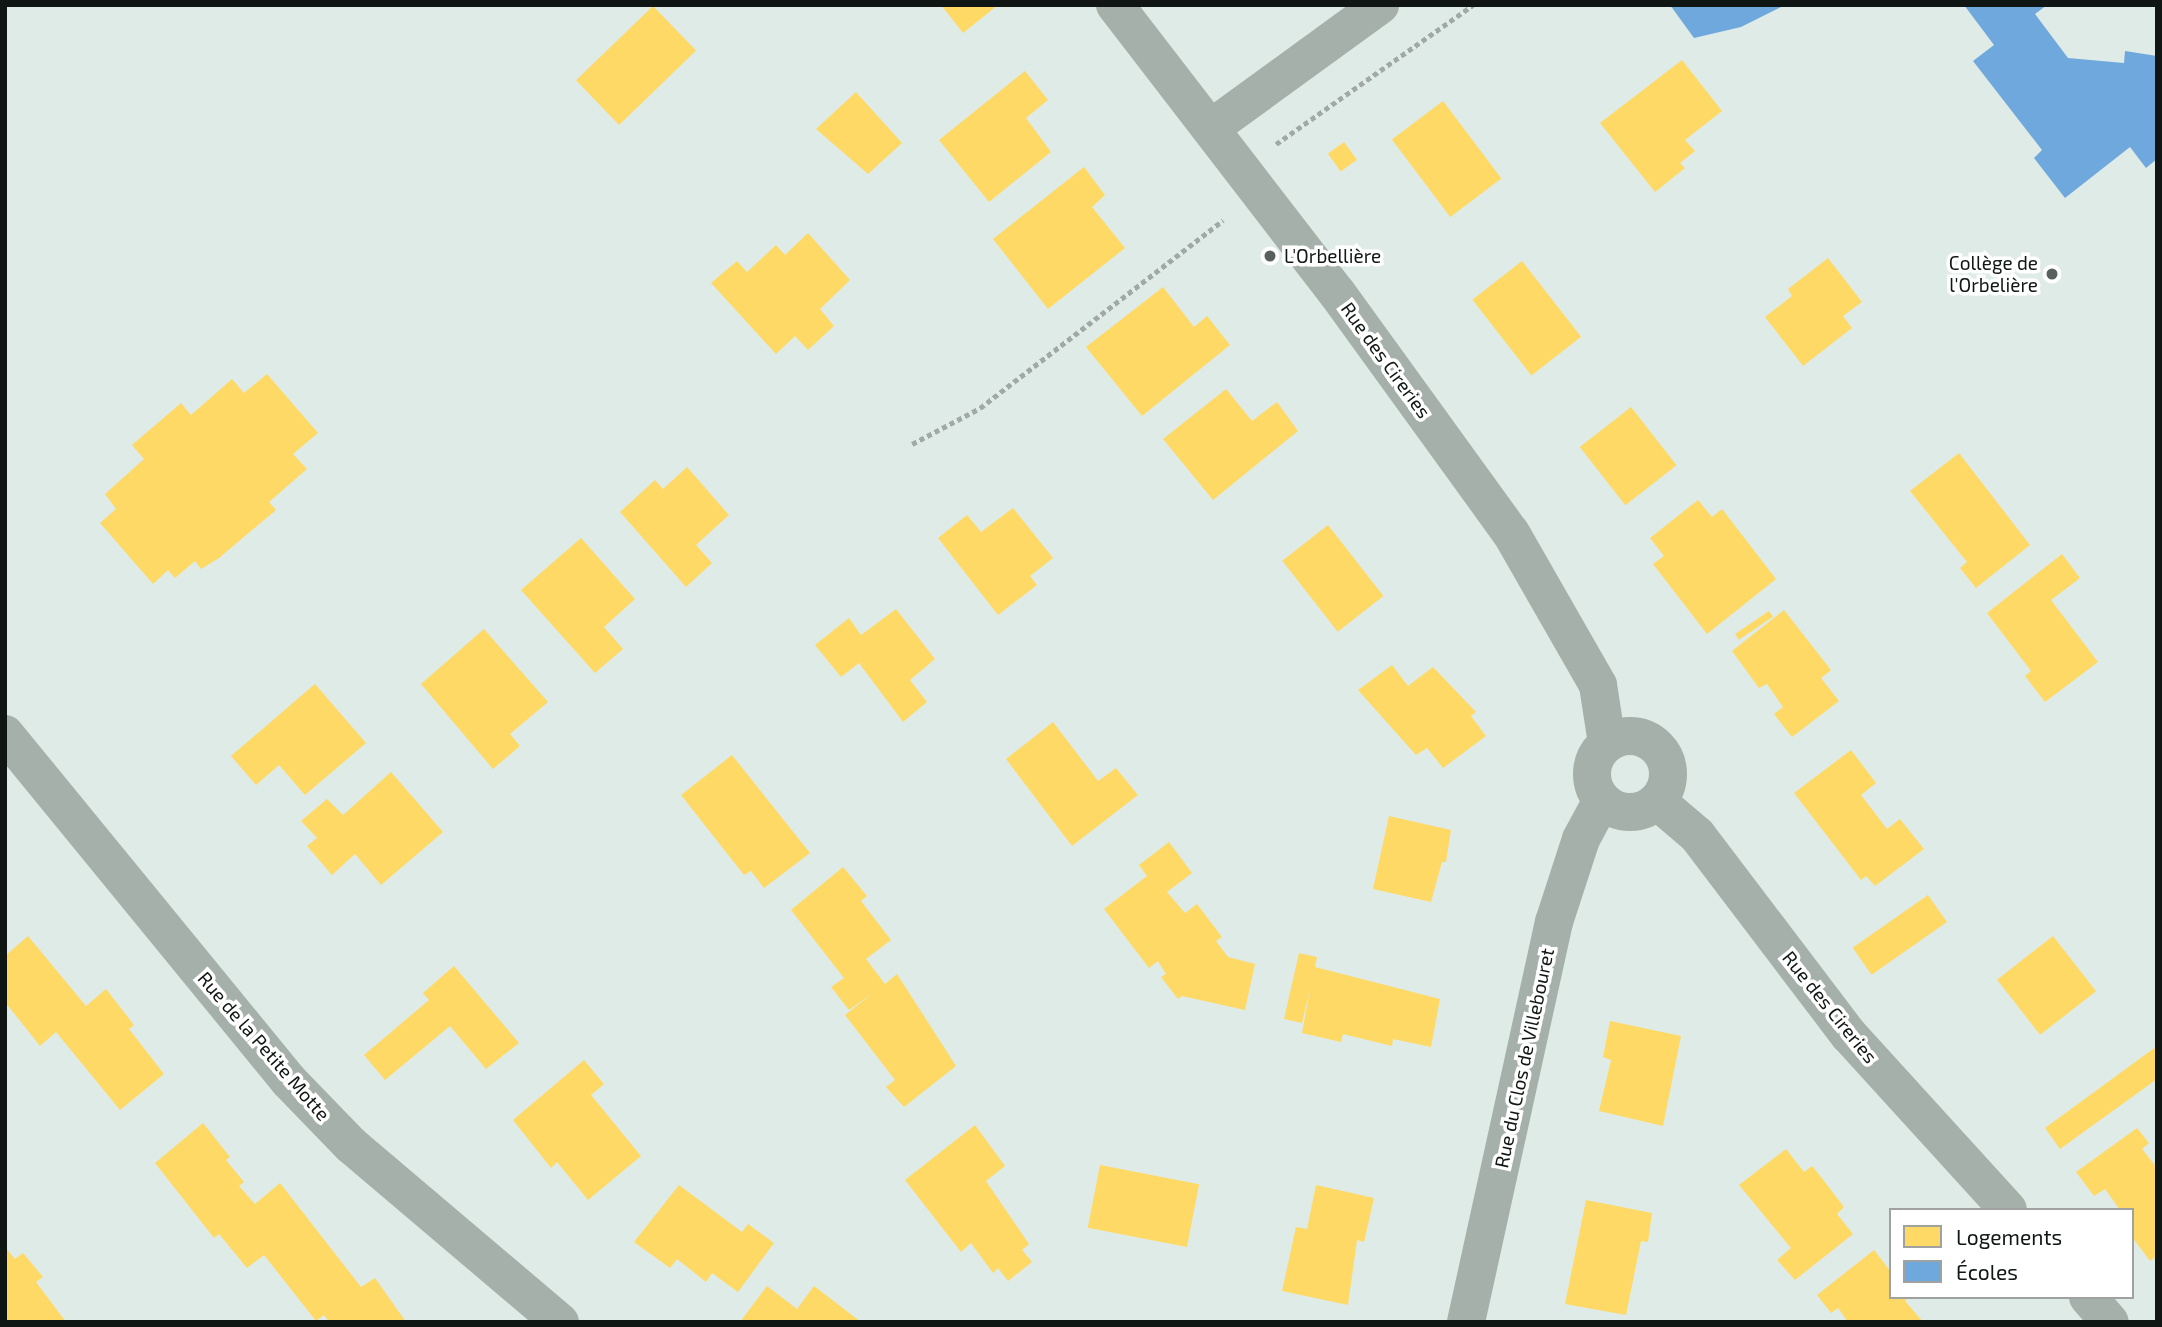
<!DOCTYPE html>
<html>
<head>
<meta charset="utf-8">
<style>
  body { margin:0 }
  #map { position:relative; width:2162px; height:1327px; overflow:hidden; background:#dfebe6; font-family:"Exo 2",sans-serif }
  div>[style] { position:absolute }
  .homes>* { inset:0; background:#ffd966; transform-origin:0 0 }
  .schools>* { inset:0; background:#6fa8dc }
  .path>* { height:4.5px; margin-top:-2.25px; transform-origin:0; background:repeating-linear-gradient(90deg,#a1a9a4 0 5px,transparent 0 8.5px) }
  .street>* { height:38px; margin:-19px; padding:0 19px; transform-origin:19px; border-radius:19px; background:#a6b0aa }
  .street>.ring { margin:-19px; padding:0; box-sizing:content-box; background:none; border:38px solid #a6b0aa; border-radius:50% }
  .dots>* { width:19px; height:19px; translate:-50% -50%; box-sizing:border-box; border:4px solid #fff; border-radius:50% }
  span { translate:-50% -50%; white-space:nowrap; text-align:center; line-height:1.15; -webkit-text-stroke:7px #fff; paint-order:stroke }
  .poi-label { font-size:19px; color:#0f1613 }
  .left { translate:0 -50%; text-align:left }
  .right { translate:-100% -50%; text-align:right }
  .street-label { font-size:19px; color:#0f1613 }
  .frame { position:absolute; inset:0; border:7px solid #0f1613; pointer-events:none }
  .legend { position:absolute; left:1889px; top:1208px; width:245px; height:91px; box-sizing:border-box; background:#fff; border:2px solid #9fa2a1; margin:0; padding:9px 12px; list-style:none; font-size:21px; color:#0f1613 }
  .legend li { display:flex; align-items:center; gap:14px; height:35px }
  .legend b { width:35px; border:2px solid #9fa2a1 }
</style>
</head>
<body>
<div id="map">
  <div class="homes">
    <div style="clip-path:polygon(941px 5px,998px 5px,963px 33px)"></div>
    <div style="left:653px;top:6px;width:62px;height:107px;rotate:46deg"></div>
    <div style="clip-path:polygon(1682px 60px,1722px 111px,1685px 140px,1695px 151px,1680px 163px,1685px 168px,1655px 192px,1600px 123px)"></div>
    <div style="clip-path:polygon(1025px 71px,1048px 100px,1026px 118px,1051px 152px,989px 202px,939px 140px)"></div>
    <div style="clip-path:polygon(856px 92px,902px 143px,868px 174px,816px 129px)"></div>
    <div style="left:1443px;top:101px;width:97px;height:64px;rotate:53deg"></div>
    <div style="left:1344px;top:142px;width:22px;height:20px;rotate:54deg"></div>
    <div style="clip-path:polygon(1084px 167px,1105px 195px,1092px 207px,1125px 248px,1048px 309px,993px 239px)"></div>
    <div style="clip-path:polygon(808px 233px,850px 280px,820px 309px,834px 326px,808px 350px,795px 336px,776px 354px,711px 283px,737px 261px,747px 272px,776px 245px,785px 255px)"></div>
    <div style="clip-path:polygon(1828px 258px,1862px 302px,1843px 316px,1852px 328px,1803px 366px,1765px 317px,1792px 296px,1788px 289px)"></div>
    <div style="left:1522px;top:261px;width:96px;height:63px;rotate:52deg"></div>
    <div style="clip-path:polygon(1163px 287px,1194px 327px,1207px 316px,1230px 345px,1142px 416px,1086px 347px)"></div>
    <div style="clip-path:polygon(267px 374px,318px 433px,293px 454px,307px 469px,269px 502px,276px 510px,219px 558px,201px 569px,195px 561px,175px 578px,168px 570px,153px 584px,100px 523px,116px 509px,105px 494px,144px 459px,132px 445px,181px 403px,191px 415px,232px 379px,244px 393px)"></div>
    <div style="clip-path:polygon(1226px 389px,1252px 421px,1277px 402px,1298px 431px,1213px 500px,1163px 439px)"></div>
    <div style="left:1631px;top:407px;width:74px;height:65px;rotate:52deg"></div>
    <div style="clip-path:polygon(1959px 453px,2030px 545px,1976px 588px,1960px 568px,1967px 562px,1910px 491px)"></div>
    <div style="clip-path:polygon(687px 467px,729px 515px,696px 545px,712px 563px,686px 587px,620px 512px,655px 480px,663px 489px)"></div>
    <div style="clip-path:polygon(1698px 500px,1712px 517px,1722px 509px,1776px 579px,1707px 634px,1653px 564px,1664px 556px,1650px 538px)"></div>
    <div style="clip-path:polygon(1013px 508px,1053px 558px,1030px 576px,1037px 585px,998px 615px,938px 538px,967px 515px,981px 532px)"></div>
    <div style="left:1328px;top:525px;width:90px;height:58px;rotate:52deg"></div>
    <div style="clip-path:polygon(581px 538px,635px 599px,604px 627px,623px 649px,595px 673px,521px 590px)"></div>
    <div style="clip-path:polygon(2062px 554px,2080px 578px,2051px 600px,2098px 662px,2045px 702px,2025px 676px,2031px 671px,1987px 613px)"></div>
    <div style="clip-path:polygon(896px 609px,935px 659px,910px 680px,927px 702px,903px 722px,859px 663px,841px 677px,815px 645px,849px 618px,861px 635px)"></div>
    <div style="clip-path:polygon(1784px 610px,1831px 670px,1821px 678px,1839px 701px,1792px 737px,1774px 714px,1783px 707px,1767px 684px,1759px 688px,1732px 651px)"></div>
    <div style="left:1769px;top:611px;width:7px;height:41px;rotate:56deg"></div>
    <div style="clip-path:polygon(484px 629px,548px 702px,510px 734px,520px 746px,493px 769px,421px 684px)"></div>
    <div style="clip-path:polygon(1392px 665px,1408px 686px,1433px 667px,1476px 712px,1471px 716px,1486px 736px,1443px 768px,1427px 748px,1416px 755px,1358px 690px)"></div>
    <div style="clip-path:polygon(315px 684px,366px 743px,305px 795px,279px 765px,256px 785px,231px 756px)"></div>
    <div style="clip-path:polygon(1053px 722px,1098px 781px,1116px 768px,1138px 795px,1072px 846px,1006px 759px)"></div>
    <div style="clip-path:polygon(1851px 750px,1876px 783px,1861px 795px,1887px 829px,1900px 819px,1924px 849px,1875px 886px,1866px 876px,1861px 880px,1794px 793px)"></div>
    <div style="clip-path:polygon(732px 755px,810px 853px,764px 888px,751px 871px,744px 875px,681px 795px)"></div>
    <div style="clip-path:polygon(391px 772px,443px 832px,381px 885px,355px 854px,332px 875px,307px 846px,317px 838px,301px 821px,327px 799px,343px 815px)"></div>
    <div style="clip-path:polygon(1389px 816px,1451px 830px,1446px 862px,1442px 862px,1431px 902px,1373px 889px)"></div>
    <div style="clip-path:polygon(1169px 842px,1192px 873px,1167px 892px,1185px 913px,1197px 904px,1222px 937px,1216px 941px,1228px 957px,1255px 964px,1245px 1010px,1182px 996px,1178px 999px,1161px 977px,1166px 974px,1158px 961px,1149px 968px,1104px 909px,1147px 876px,1139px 865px)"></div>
    <div style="clip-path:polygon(843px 867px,867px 896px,861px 901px,891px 940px,866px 959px,885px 984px,897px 974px,956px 1066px,904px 1107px,886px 1087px,895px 1080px,845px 1015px,873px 993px,849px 1010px,831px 987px,844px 978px,791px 910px)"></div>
    <div style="left:1928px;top:895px;width:33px;height:92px;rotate:55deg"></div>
    <div style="clip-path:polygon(28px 936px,86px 1006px,106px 989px,134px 1025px,129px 1029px,164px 1074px,120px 1110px,56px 1032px,40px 1046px,5px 1002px,5px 956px)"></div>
    <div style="left:2053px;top:936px;width:70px;height:71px;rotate:52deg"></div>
    <div style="clip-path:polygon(1299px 953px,1317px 957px,1315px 967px,1440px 999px,1431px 1047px,1393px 1039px,1392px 1046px,1343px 1034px,1341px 1042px,1302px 1033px,1310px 989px,1302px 1023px,1284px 1019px)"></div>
    <div style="clip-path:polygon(454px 966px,519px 1043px,486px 1069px,450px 1026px,385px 1080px,364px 1055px,429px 1000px,423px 993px)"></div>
    <div style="clip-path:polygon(1610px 1021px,1681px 1036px,1663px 1126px,1599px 1111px,1611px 1060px,1603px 1057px)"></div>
    <div style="clip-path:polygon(2157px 1046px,2157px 1079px,2060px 1149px,2045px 1128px)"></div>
    <div style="clip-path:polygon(584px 1060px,604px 1084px,591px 1095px,641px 1156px,588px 1200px,557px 1162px,551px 1168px,513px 1120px)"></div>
    <div style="clip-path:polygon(203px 1123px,230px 1157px,226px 1160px,244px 1182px,239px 1186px,255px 1204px,280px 1183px,361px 1287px,375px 1278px,406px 1322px,329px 1322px,324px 1315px,316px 1321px,264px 1255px,247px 1268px,219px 1234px,214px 1238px,155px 1163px)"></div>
    <div style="clip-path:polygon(975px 1125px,1005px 1166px,986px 1181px,1029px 1244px,1022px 1250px,1032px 1262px,1008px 1281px,998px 1268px,993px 1273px,971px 1243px,961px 1252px,905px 1180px)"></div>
    <div style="clip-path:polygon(2137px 1128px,2149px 1143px,2142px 1149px,2157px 1168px,2157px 1256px,2150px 1261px,2132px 1237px,2132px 1210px,2120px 1210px,2105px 1189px,2094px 1196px,2076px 1172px)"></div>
    <div style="clip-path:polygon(1786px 1149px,1804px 1172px,1812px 1166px,1821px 1177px,1844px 1207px,1837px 1214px,1853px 1234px,1795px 1280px,1777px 1260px,1791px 1248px,1739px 1185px)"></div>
    <div style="left:1100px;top:1165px;width:101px;height:64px;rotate:11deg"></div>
    <div style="clip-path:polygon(679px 1185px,742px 1232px,748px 1224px,774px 1243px,738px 1292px,712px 1273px,706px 1282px,677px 1259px,670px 1268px,634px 1242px)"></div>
    <div style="clip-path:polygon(1316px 1185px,1374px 1198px,1364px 1242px,1357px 1240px,1348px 1305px,1282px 1291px,1296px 1227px,1307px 1229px)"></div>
    <div style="clip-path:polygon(1586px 1200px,1652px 1213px,1648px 1242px,1641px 1241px,1626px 1315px,1565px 1304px)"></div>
    <div style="clip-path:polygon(5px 1247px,15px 1259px,23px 1253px,43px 1277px,36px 1282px,66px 1322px,5px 1322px)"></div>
    <div style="clip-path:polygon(1874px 1250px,1891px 1272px,1891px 1297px,1909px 1297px,1905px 1301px,1923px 1322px,1848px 1322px,1838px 1308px,1831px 1313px,1817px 1295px)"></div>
    <div style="clip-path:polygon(767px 1286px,797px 1309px,814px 1286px,861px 1322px,740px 1322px)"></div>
  </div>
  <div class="schools">
    <div style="clip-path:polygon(1670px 5px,1785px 5px,1741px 27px,1694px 38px)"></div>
    <div style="clip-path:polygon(1964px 5px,2047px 5px,2035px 14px,2068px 58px,2124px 63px,2125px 51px,2157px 56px,2157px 159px,2146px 168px,2130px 147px,2065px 198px,2034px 158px,2042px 150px,1973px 61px,1994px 45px)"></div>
  </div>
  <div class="path">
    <div style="left:1276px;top:144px;width:241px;rotate:-35.2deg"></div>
    <div style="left:912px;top:444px;width:77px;rotate:-27.9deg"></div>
    <div style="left:980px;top:408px;width:307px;rotate:-37.7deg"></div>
  </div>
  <div class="street">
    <div style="left:1115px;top:5px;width:364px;rotate:52.4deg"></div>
    <div style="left:1337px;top:293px;width:296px;rotate:54.1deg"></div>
    <div style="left:1511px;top:533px;width:175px;rotate:60.2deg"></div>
    <div style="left:1598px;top:685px;width:59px;rotate:81.2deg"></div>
    <div style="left:1211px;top:128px;width:209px;rotate:-36deg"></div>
    <div style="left:5px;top:734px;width:448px;rotate:50.7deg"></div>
    <div style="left:289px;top:1081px;width:89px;rotate:45.9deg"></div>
    <div style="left:351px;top:1145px;width:274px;rotate:40.3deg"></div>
    <div class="ring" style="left:1592px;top:736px;width:38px;height:38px"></div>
    <div style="left:1657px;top:801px;width:52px;rotate:40.4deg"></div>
    <div style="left:1697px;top:835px;width:251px;rotate:52.8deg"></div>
    <div style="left:1849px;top:1035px;width:236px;rotate:47.7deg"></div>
    <div style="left:2088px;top:1297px;width:33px;rotate:49deg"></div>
    <div style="left:1466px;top:1322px;width:410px;rotate:-77.6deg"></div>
    <div style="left:1554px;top:922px;width:87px;rotate:-72deg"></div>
    <div style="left:1581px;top:839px;width:44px;rotate:-61.7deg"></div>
  </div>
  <div class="dots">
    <div style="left:1270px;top:256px;background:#58615d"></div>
    <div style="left:2052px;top:274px;background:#58615d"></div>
  </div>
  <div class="poi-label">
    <span class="left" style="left:1284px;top:256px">L'Orbellière</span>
    <span class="right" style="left:2038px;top:274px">Collège de<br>l'Orbelière</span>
  </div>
  <div class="street-label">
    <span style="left:1386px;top:360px;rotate:54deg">Rue des Cireries</span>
    <span style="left:1830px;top:1007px;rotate:51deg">Rue des Cireries</span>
    <span style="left:264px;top:1046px;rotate:49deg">Rue de la Petite Motte</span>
    <span style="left:1524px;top:1058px;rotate:-78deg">Rue du Clos de Villebouret</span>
  </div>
  <div class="frame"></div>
  <ul class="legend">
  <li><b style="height:19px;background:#ffd966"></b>Logements</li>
  <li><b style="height:19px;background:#6fa8dc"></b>Écoles</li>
  </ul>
</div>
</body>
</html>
